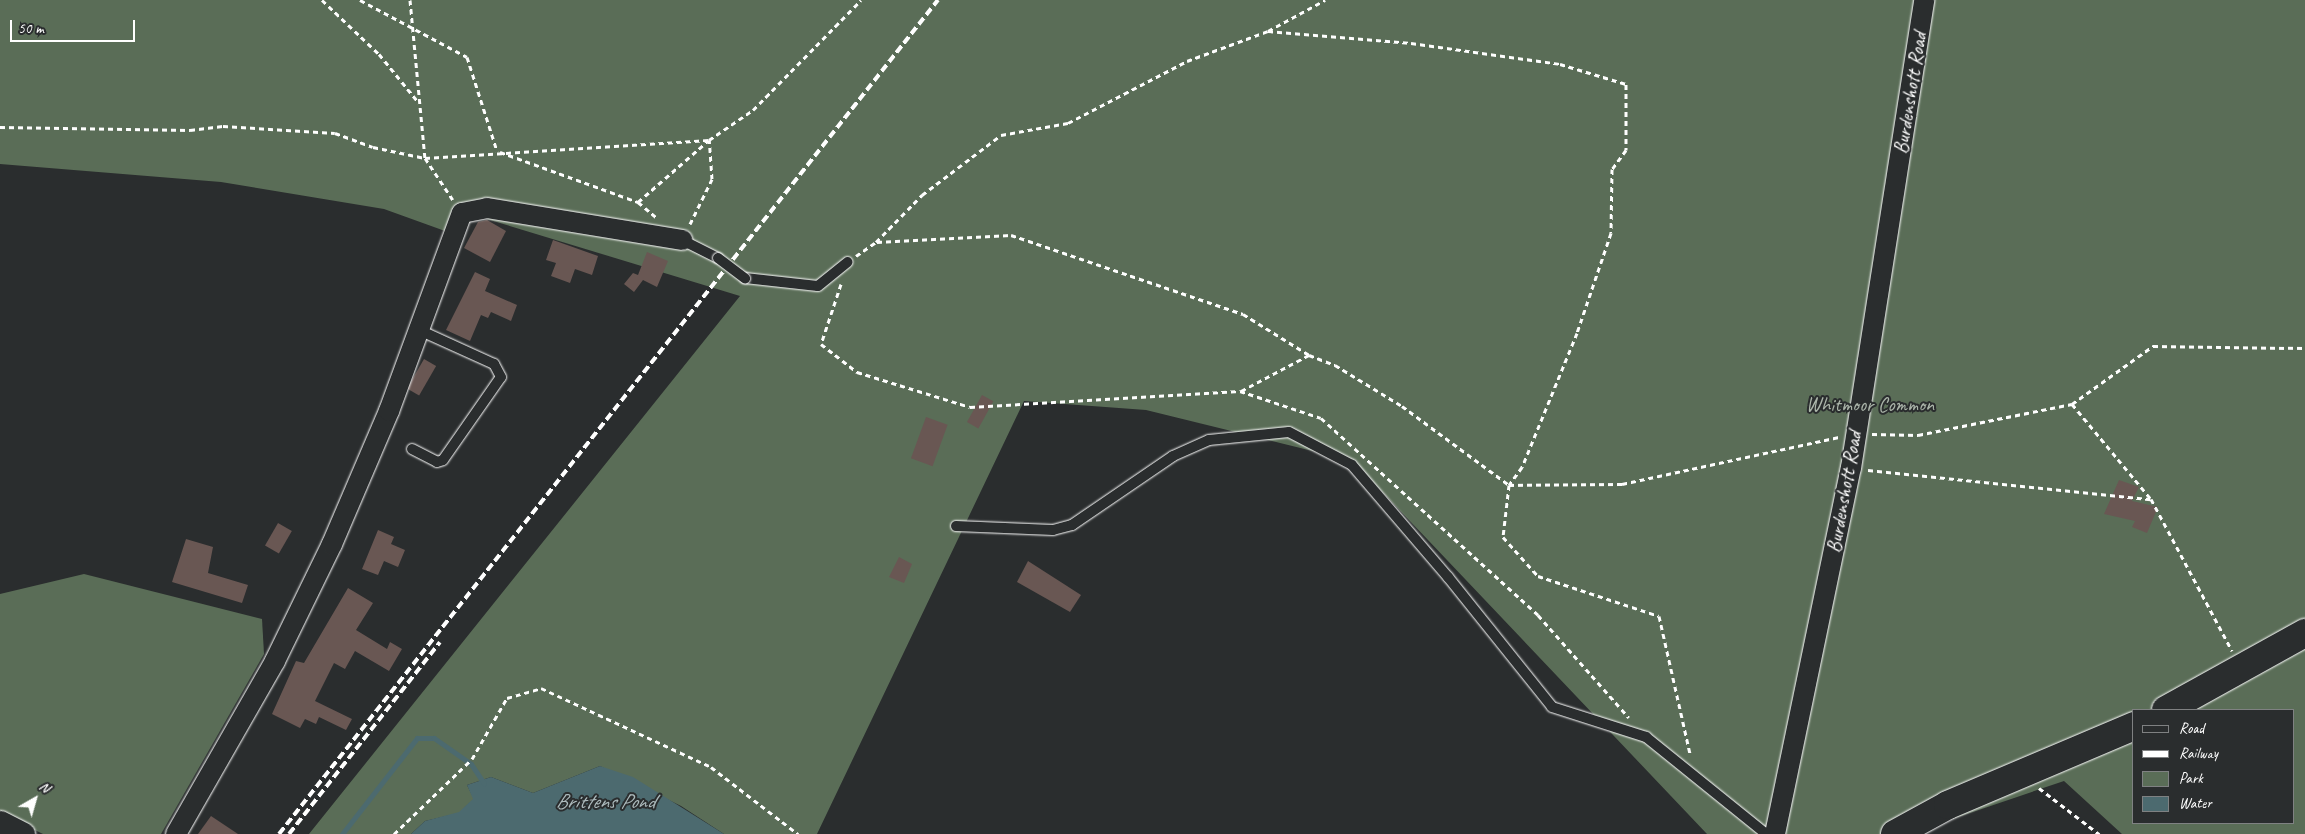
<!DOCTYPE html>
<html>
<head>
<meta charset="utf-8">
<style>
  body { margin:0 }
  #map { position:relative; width:2305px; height:834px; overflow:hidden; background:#2a2d2e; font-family:Caveat,sans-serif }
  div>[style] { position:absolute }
  .green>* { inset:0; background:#5a6d57 }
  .water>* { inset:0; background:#4c6a6f }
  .stream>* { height:5px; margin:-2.5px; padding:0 2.5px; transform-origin:2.5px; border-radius:2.5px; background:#4c6a6f }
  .building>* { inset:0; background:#695753; transform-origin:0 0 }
  .path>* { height:3px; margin-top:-1.5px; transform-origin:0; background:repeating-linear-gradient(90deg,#fff 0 5px,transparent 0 9px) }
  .roads { filter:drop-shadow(0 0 1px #fff) drop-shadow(0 0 1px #fff) }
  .service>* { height:10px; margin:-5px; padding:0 5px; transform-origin:5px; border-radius:5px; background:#2a2d2e }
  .minor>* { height:20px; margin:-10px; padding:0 10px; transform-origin:10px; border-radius:10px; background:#2a2d2e }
  .tertiary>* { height:25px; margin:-12.5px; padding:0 12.5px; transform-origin:12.5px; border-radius:12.5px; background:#2a2d2e }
  .primary>* { height:28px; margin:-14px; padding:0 14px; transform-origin:14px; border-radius:14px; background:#2a2d2e }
  .rail>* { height:4px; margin-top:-2px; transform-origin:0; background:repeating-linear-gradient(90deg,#fff 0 8px,transparent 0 12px) }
  .bridges { filter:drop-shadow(0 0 1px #fff) drop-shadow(0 0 1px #fff) }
  .service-bridge>* { height:10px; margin:-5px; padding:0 5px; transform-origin:5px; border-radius:5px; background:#2a2d2e }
  span { translate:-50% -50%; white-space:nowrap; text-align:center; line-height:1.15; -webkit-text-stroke:4px #2a2d2e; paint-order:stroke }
  .street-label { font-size:20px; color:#fff }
  .park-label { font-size:20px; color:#acb6ab }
  .water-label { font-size:21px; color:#aebcbe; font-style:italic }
  .legend { position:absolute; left:2132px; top:709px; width:162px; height:115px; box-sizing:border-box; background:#2a2d2e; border:1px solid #7f8182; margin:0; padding:6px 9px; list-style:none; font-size:15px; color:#fff }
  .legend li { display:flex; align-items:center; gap:10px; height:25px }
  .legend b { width:25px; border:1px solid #7f8182 }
  .north { position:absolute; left:10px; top:774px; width:50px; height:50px; -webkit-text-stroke:4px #2a2d2e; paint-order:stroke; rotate:38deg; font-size:14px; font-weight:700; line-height:20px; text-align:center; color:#fff }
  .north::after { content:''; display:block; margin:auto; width:18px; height:22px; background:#fff; clip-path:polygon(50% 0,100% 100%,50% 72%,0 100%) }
  .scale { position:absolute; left:10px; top:20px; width:125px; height:22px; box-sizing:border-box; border:2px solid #fff; border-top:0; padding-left:6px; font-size:15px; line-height:18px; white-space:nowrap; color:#fff; -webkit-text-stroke:4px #2a2d2e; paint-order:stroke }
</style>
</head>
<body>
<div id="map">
  <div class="green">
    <div style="clip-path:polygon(evenodd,0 0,2305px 0,2305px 834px,2122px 834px,2064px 781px,1908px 834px,1707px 834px,1353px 461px,1146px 410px,1024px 401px,817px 834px,724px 834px,681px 806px,600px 766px,533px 793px,491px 777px,467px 785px,474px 799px,459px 813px,425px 821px,411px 834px,309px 834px,740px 296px,454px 209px,445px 231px,384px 209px,221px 182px,0 164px,0 0,2134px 710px,2294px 710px,2294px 823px,2134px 823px,2134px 710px)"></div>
    <div style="clip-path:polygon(84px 574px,262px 619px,264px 654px,161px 834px,43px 834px,0 813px,0 594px)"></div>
  </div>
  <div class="water">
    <div style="clip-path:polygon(600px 766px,633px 777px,724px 834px,411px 834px,425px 821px,459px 812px,473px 799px,467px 785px,491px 777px,533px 793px)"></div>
  </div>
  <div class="stream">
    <div style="left:342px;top:834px;width:122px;rotate:-52deg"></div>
    <div style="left:417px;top:738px;width:17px"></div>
    <div style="left:434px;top:738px;width:45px;rotate:35.1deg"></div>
    <div style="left:471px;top:764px;width:23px;rotate:56deg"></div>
  </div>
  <div class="building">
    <div style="clip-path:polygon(487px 220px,506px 231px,490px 262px,464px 248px,478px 222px)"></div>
    <div style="clip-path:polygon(553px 240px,598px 256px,592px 275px,575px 269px,570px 283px,551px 276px,556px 263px,546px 260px)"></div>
    <div style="clip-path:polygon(647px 252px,668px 261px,657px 287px,643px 280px,634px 292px,624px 284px,633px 273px,638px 275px)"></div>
    <div style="clip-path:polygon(475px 272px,490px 279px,485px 291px,517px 305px,511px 321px,491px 312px,488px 318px,481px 315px,470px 341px,446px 330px)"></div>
    <div style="left:424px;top:359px;width:14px;height:34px;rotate:30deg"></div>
    <div style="left:982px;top:395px;width:13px;height:31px;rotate:29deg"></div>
    <div style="left:926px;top:417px;width:23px;height:44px;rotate:20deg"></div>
    <div style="clip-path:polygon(2119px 480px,2139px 487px,2132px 501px,2158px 507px,2147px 533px,2132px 527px,2135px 521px,2104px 514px)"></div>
    <div style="left:278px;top:523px;width:16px;height:26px;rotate:30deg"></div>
    <div style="clip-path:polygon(378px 530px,394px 537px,391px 544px,405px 550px,398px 567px,384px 561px,378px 575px,362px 569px)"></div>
    <div style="clip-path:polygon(186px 539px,213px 547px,208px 573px,248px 585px,242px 603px,172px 582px)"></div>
    <div style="clip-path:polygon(899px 557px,912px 564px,904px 583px,889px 577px)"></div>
    <div style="clip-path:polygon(1028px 561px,1081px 595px,1070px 612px,1017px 582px)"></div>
    <div style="clip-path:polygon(348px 588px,373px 603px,356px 630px,387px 649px,390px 642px,402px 649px,389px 671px,355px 651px,345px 669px,334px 663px,315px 701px,352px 719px,346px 730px,319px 717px,316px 724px,305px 719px,300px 728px,272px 714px,296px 661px,304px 663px)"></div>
    <div style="clip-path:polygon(211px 816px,238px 834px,198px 834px)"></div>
  </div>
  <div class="path">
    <div style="left:322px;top:0;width:79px;rotate:43.5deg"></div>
    <div style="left:379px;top:54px;width:63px;rotate:50.8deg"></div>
    <div style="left:360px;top:0;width:121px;rotate:28deg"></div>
    <div style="left:467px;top:57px;width:99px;rotate:72.3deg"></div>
    <div style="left:410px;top:0;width:159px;rotate:84.6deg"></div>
    <div style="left:425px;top:158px;width:50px;rotate:56.3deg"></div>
    <div style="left:1268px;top:31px;width:65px;rotate:-28.5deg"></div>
    <div style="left:0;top:127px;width:190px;rotate:0.9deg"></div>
    <div style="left:190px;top:130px;width:33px;rotate:-7deg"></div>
    <div style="left:223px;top:126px;width:112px;rotate:3.6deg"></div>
    <div style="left:335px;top:133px;width:40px;rotate:20.2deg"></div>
    <div style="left:373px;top:147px;width:53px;rotate:11.9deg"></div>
    <div style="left:425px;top:158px;width:285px;rotate:-3.6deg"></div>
    <div style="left:500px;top:152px;width:147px;rotate:19.9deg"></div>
    <div style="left:638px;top:202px;width:25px;rotate:40deg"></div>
    <div style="left:638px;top:202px;width:94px;rotate:-41.1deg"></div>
    <div style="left:709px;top:140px;width:53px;rotate:-34.3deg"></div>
    <div style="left:753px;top:110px;width:154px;rotate:-45.5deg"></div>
    <div style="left:690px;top:224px;width:50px;rotate:-63.9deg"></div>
    <div style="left:712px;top:179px;width:39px;rotate:-94deg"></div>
    <div style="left:877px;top:242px;width:134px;rotate:-3deg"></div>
    <div style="left:1011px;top:235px;width:245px;rotate:18.8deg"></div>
    <div style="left:1243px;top:314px;width:78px;rotate:31.8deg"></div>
    <div style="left:856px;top:256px;width:24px;rotate:-35deg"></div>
    <div style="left:876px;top:242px;width:66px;rotate:-45.6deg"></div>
    <div style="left:922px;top:195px;width:99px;rotate:-37.2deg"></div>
    <div style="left:1001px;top:135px;width:68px;rotate:-10.2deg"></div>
    <div style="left:1068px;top:123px;width:134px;rotate:-27.5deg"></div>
    <div style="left:1187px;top:61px;width:86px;rotate:-20.3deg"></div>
    <div style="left:1268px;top:31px;width:144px;rotate:4.8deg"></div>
    <div style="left:1411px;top:43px;width:150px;rotate:8deg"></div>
    <div style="left:1560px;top:64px;width:69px;rotate:16.9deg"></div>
    <div style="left:1626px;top:84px;width:66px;rotate:90deg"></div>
    <div style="left:1626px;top:150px;width:24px;rotate:126deg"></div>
    <div style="left:1612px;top:169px;width:64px;rotate:90.9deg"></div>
    <div style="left:1611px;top:233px;width:106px;rotate:108.8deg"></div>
    <div style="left:1577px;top:333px;width:145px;rotate:112.3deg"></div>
    <div style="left:1522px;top:467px;width:22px;rotate:126deg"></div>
    <div style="left:1509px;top:485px;width:52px;rotate:96.6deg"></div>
    <div style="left:1503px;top:537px;width:52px;rotate:48.1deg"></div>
    <div style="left:1538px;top:576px;width:127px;rotate:18.3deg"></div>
    <div style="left:1659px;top:616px;width:141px;rotate:77.3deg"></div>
    <div style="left:841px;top:284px;width:63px;rotate:108.4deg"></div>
    <div style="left:821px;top:344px;width:46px;rotate:37.9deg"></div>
    <div style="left:857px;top:372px;width:118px;rotate:17.2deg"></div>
    <div style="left:970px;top:407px;width:270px;rotate:-3.4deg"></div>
    <div style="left:1240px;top:391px;width:85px;rotate:18.4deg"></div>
    <div style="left:1321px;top:418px;width:293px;rotate:42.2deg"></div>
    <div style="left:1538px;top:615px;width:137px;rotate:48.5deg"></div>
    <div style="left:1241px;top:391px;width:77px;rotate:-27.9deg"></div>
    <div style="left:1309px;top:355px;width:28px;rotate:21deg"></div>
    <div style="left:1335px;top:365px;width:79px;rotate:31.5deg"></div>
    <div style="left:1402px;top:406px;width:133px;rotate:36.4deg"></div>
    <div style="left:1509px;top:485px;width:113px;rotate:-0.5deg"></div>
    <div style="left:1622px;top:484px;width:222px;rotate:-12.2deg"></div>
    <div style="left:2072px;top:404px;width:124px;rotate:50.3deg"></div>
    <div style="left:1872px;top:434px;width:46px;rotate:1.2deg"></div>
    <div style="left:1918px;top:435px;width:157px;rotate:-11.4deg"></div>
    <div style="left:2072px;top:404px;width:100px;rotate:-35.6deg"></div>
    <div style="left:2153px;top:346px;width:152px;rotate:0.8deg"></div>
    <div style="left:1868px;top:470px;width:284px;rotate:5.9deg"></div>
    <div style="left:2151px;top:499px;width:172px;rotate:61.9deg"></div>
    <div style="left:2039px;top:788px;width:76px;rotate:37.5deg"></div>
    <div style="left:394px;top:834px;width:108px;rotate:-43.9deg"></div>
    <div style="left:472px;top:759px;width:70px;rotate:-60.2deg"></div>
    <div style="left:507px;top:698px;width:35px;rotate:-16deg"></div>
    <div style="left:541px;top:688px;width:187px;rotate:24.9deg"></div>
    <div style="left:711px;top:767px;width:110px;rotate:37.6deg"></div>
  </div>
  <div class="roads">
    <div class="service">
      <div style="left:682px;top:240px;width:40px;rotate:26.6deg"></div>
      <div style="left:745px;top:278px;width:73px;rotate:6.3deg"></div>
      <div style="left:818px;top:286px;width:38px;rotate:-39deg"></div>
      <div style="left:412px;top:449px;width:28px;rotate:27deg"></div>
      <div style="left:437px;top:462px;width:6px;rotate:-18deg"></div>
      <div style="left:443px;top:460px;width:101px;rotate:-55.1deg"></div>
      <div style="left:501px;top:377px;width:15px;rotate:-118deg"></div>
      <div style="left:494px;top:364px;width:82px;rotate:-155.6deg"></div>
      <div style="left:956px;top:526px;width:97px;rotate:2.4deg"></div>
      <div style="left:1053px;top:530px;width:20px;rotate:-15deg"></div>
      <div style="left:1072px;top:525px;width:122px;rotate:-34.3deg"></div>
      <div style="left:1173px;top:456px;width:39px;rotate:-24deg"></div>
      <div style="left:1209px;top:440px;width:80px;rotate:-5.7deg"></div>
      <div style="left:1289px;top:432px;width:71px;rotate:27.6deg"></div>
      <div style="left:1352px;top:465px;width:148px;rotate:49.4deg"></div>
      <div style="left:1448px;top:577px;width:166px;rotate:51.3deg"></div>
      <div style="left:1552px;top:707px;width:99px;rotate:17.7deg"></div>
      <div style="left:1646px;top:737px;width:154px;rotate:38.9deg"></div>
    </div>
    <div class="minor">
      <div style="left:176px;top:834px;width:199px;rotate:-60.2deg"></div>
      <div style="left:275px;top:661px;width:130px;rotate:-64deg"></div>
      <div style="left:332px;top:544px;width:145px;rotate:-66.8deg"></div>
      <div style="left:389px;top:411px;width:211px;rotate:-69.8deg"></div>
      <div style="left:462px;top:213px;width:25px;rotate:-11deg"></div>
      <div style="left:487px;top:208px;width:198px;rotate:9.3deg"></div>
      <div style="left:1775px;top:834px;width:374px;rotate:-78.3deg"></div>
      <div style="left:1851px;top:468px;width:474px;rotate:-81.1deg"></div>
    </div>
    <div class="tertiary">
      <div style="left:0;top:823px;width:25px;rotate:27deg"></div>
    </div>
    <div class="primary">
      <div style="left:2166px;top:710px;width:159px;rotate:-29deg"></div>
      <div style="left:1895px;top:834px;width:60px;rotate:-28.7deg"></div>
      <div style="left:1948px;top:805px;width:202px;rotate:-23deg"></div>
    </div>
  </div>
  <div class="rail">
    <div style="left:279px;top:834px;width:1063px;rotate:-51.69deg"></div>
    <div style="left:289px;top:834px;width:244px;rotate:-51.8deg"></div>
  </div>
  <div class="bridges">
    <div class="service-bridge">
      <div style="left:718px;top:258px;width:34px;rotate:37deg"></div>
    </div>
  </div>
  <div class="street-label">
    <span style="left:1910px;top:93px;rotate:-81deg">Burdenshott Road</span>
    <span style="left:1844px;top:492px;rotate:-80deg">Burdenshott Road</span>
  </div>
  <div class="park-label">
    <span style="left:1870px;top:404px">Whitmoor Common</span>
  </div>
  <div class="water-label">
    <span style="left:605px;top:801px">Brittens Pond</span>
  </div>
  <ul class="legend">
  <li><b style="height:6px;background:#2a2d2e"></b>Road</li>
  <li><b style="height:6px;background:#fff"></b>Railway</li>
  <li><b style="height:14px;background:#5a6d57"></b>Park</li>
  <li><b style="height:14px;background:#4c6a6f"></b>Water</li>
  </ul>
  <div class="north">N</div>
  <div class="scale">50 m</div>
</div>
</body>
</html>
